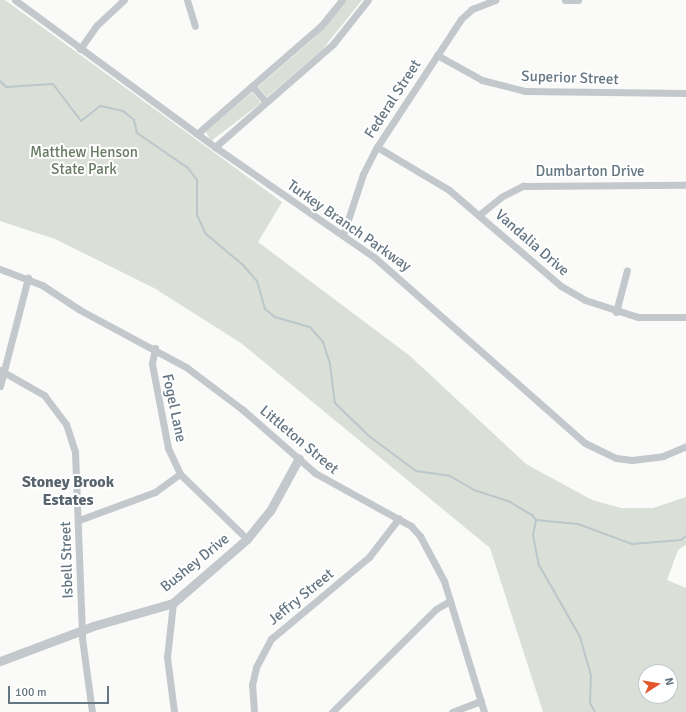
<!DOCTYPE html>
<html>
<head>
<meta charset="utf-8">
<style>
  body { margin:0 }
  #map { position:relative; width:686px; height:712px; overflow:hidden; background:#fafaf8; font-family:Signika,sans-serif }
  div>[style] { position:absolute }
  .green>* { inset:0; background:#dadfd7 }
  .stream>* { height:2px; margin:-1px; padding:0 1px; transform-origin:1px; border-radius:1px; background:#bbc7cb }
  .minor>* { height:7px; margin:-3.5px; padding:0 3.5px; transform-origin:3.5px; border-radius:3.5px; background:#c3c8cc }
  .tertiary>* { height:9px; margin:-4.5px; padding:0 4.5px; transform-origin:4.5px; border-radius:4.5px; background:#c3c8cc }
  span { translate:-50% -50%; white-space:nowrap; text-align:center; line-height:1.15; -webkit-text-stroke:4px #fff; paint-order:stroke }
  .street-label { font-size:15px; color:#657683 }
  .park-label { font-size:15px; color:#687a64 }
  .neighbourhood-label { font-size:16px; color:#57646e; font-weight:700 }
  .north { position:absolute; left:638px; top:664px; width:40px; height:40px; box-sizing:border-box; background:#fff; border:1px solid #c1c8cd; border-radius:50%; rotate:78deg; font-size:11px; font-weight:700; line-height:16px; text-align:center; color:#657683 }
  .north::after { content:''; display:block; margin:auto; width:14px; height:18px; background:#e4572e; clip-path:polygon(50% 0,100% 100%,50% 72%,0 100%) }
  .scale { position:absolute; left:8px; top:686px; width:101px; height:18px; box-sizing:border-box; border:2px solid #657683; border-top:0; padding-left:5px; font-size:12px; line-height:14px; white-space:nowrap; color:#657683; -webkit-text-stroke:3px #fff; paint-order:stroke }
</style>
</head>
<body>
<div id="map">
  <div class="green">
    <div style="clip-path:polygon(evenodd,0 0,5px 0,282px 202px,258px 242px,410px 356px,526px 464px,592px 500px,621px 508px,653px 508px,686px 497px,686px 545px,678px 550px,667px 580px,686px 588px,686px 712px,543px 712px,490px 548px,241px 343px,154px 288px,55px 239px,0 221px,0 0,646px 672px,670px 672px,670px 696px,646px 696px,646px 672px)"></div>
    <div style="clip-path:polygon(345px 0,362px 0,322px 50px,267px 97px,258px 87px,314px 38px)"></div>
    <div style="clip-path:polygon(252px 92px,261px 103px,211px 141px,206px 132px)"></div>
  </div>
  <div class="stream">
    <div style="left:0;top:81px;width:8px;rotate:45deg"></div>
    <div style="left:6px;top:87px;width:47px;rotate:-3.7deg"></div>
    <div style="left:53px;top:84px;width:46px;rotate:52.9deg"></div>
    <div style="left:81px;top:121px;width:24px;rotate:-38deg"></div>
    <div style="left:100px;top:106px;width:24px;rotate:12deg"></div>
    <div style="left:123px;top:111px;width:14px;rotate:39deg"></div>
    <div style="left:134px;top:120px;width:13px;rotate:77deg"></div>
    <div style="left:137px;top:133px;width:62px;rotate:34.5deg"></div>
    <div style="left:188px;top:168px;width:15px;rotate:53deg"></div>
    <div style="left:197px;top:180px;width:35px;rotate:90deg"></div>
    <div style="left:197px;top:215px;width:21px;rotate:65deg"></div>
    <div style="left:206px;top:234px;width:48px;rotate:40deg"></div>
    <div style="left:243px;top:265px;width:21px;rotate:49deg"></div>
    <div style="left:257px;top:281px;width:29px;rotate:74deg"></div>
    <div style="left:265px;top:309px;width:13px;rotate:39deg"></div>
    <div style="left:275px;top:317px;width:36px;rotate:16deg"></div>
    <div style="left:310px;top:327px;width:20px;rotate:49deg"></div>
    <div style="left:323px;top:342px;width:23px;rotate:72deg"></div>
    <div style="left:330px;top:364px;width:39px;rotate:83deg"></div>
    <div style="left:335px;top:403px;width:47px;rotate:44.1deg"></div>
    <div style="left:369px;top:436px;width:59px;rotate:36.7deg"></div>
    <div style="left:416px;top:471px;width:34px;rotate:8deg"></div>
    <div style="left:450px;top:476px;width:28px;rotate:30deg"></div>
    <div style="left:474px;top:490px;width:38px;rotate:18deg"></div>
    <div style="left:510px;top:502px;width:26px;rotate:31deg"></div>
    <div style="left:532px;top:515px;width:6px;rotate:51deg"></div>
    <div style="left:536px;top:520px;width:15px;rotate:101deg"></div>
    <div style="left:533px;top:535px;width:31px;rotate:79deg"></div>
    <div style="left:539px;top:565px;width:83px;rotate:60.3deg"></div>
    <div style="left:580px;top:637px;width:40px;rotate:74deg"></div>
    <div style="left:591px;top:675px;width:28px;rotate:92deg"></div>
    <div style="left:590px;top:703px;width:10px;rotate:61deg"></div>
    <div style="left:536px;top:520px;width:42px;rotate:5.4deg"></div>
    <div style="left:578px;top:524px;width:58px;rotate:20.3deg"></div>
    <div style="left:632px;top:544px;width:49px;rotate:-4.7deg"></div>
    <div style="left:681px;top:540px;width:6px;rotate:-39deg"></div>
  </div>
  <div class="minor">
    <div style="left:15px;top:0;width:248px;rotate:36.3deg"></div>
    <div style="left:215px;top:147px;width:193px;rotate:34.7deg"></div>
    <div style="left:374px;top:257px;width:281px;rotate:41.4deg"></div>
    <div style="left:585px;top:443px;width:34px;rotate:26deg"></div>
    <div style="left:616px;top:458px;width:16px;rotate:7deg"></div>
    <div style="left:632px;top:460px;width:31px;rotate:-7deg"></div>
    <div style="left:663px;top:456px;width:25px;rotate:-23deg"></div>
    <div style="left:187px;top:0;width:27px;rotate:73deg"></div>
    <div style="left:565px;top:0;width:13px"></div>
    <div style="left:80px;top:49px;width:29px;rotate:-55deg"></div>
    <div style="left:97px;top:25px;width:37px;rotate:-43deg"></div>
    <div style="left:437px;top:55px;width:51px;rotate:29.1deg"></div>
    <div style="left:482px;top:80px;width:44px;rotate:14.3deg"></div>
    <div style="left:525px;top:91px;width:161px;rotate:0.7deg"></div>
    <div style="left:252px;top:86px;width:21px;rotate:49deg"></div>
    <div style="left:197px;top:134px;width:164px;rotate:-41.1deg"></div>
    <div style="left:321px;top:26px;width:33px;rotate:-51deg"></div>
    <div style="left:215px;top:147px;width:157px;rotate:-41.1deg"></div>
    <div style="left:333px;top:44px;width:56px;rotate:-51.5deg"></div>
    <div style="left:377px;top:147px;width:84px;rotate:30.8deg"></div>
    <div style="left:449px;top:190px;width:148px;rotate:40.6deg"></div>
    <div style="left:561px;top:286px;width:28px;rotate:30deg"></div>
    <div style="left:585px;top:300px;width:56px;rotate:17.8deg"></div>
    <div style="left:638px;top:317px;width:48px"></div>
    <div style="left:479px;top:215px;width:28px;rotate:-39deg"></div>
    <div style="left:501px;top:197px;width:25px;rotate:-27deg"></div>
    <div style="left:523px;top:186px;width:163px;rotate:-0.4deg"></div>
    <div style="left:343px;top:235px;width:64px;rotate:-71.8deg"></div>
    <div style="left:363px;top:174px;width:30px;rotate:-63deg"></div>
    <div style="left:377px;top:147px;width:153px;rotate:-56.7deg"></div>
    <div style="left:461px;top:19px;width:15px;rotate:-42deg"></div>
    <div style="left:472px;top:9px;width:25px;rotate:-21deg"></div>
    <div style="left:0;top:269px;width:45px;rotate:20.9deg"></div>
    <div style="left:42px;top:285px;width:45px;rotate:33.3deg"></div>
    <div style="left:80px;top:310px;width:120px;rotate:28.3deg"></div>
    <div style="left:186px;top:367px;width:71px;rotate:37deg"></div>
    <div style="left:243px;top:410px;width:96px;rotate:41.2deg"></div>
    <div style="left:315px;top:473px;width:110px;rotate:28.9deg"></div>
    <div style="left:411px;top:526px;width:13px;rotate:48deg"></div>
    <div style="left:420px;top:536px;width:51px;rotate:61.9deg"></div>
    <div style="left:444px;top:581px;width:137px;rotate:73deg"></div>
    <div style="left:616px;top:312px;width:43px;rotate:-75.3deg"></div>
    <div style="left:155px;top:348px;width:16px;rotate:101deg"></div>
    <div style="left:152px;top:364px;width:86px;rotate:79.2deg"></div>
    <div style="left:168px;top:448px;width:29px;rotate:65deg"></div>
    <div style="left:180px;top:474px;width:93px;rotate:44.1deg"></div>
    <div style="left:0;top:370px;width:51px;rotate:29.6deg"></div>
    <div style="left:44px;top:395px;width:36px;rotate:53deg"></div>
    <div style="left:66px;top:424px;width:29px;rotate:72deg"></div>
    <div style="left:75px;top:452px;width:186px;rotate:87.8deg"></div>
    <div style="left:82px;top:638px;width:75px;rotate:82.3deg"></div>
    <div style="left:0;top:386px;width:112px;rotate:-75.5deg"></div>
    <div style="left:79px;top:520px;width:81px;rotate:-20.2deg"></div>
    <div style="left:155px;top:492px;width:31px;rotate:-36deg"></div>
    <div style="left:173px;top:603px;width:54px;rotate:96.3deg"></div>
    <div style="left:167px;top:657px;width:55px;rotate:82.7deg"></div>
    <div style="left:254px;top:712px;width:27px;rotate:-94deg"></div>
    <div style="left:252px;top:685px;width:18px;rotate:-77deg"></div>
    <div style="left:256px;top:667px;width:32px;rotate:-62deg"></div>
    <div style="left:271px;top:639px;width:128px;rotate:-39.9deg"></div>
    <div style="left:369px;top:557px;width:49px;rotate:-52.4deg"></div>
    <div style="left:332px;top:712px;width:146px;rotate:-44.7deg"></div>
    <div style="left:436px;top:609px;width:16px;rotate:-30deg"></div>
    <div style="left:452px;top:712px;width:31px;rotate:-21deg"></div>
  </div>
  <div class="tertiary">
    <div style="left:0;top:661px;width:99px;rotate:-20.6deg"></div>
    <div style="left:93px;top:626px;width:83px;rotate:-16deg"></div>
    <div style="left:173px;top:603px;width:98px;rotate:-40.9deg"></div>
    <div style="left:247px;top:539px;width:36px;rotate:-51deg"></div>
    <div style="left:270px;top:511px;width:60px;rotate:-61.3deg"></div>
  </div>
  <div class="street-label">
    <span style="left:570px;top:78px;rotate:2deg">Superior Street</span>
    <span style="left:393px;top:99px;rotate:-57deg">Federal Street</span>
    <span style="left:590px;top:172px">Dumbarton Drive</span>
    <span style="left:349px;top:226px;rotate:35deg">Turkey Branch Parkway</span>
    <span style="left:532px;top:243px;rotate:41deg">Vandalia Drive</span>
    <span style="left:174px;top:408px;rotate:78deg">Fogel Lane</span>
    <span style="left:299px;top:440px;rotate:40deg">Littleton Street</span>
    <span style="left:67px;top:560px;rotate:-92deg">Isbell Street</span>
    <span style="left:195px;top:563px;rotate:-39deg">Bushey Drive</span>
    <span style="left:301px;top:597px;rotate:-39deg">Jeffry Street</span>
  </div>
  <div class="park-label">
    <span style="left:84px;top:161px">Matthew Henson<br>State Park</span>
  </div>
  <div class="neighbourhood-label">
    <span style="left:68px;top:491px">Stoney Brook<br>Estates</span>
  </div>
  <div class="north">N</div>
  <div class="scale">100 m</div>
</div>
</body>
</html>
